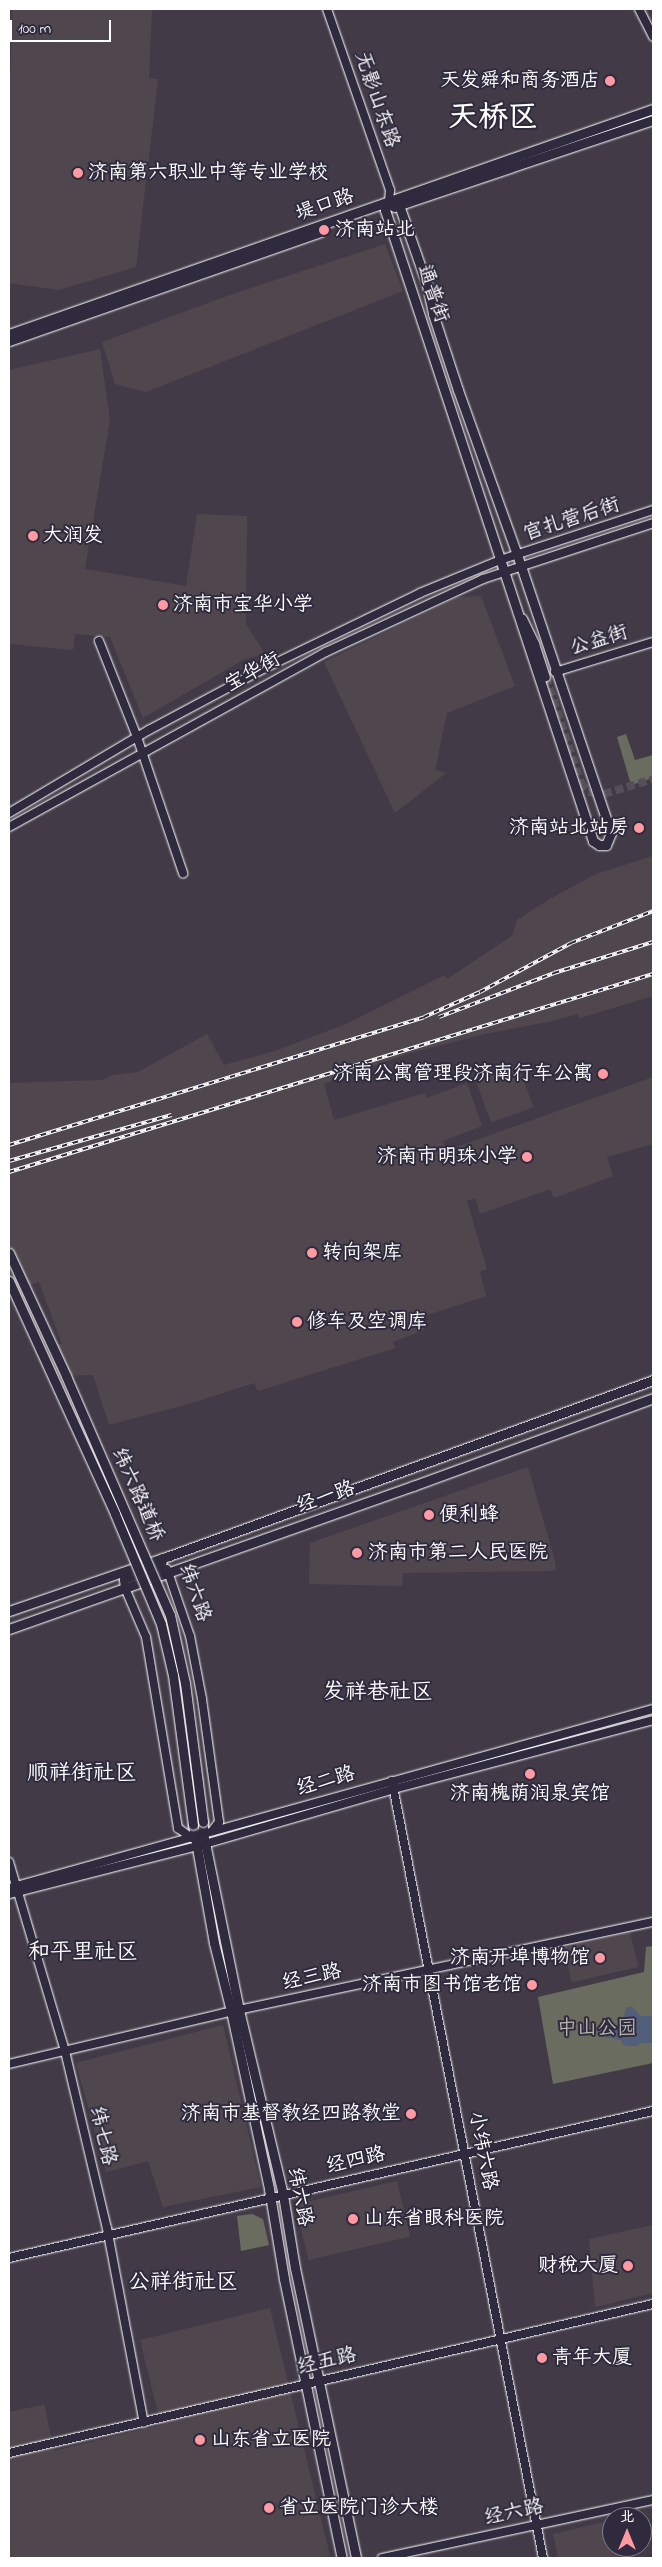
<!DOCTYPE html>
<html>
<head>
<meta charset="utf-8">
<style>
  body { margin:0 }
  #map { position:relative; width:662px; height:2567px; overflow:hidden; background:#423b47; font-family:"Indie Flower","LXGW WenKai TC",sans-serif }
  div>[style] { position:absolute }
  .built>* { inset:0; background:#50474e; transform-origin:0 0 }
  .green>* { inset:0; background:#696c5e }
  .water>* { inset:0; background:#515f7a }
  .secondary-tunnel>* { height:8px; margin-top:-4px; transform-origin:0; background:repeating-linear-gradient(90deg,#554f59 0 8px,transparent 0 12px) }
  .roads { filter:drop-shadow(0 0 1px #fff) drop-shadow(0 0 1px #fff) }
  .secondary>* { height:8px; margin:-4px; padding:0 4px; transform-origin:4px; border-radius:4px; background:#2f2a3d }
  .primary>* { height:9px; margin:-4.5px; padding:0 4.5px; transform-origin:4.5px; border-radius:4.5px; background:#2f2a3d }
  .rail>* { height:4px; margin-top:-2px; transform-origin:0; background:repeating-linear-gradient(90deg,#2f2a3d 0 5.5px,#fff 0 11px); box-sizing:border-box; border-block:1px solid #fff }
  .bridges { filter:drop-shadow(0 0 1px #fff) drop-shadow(0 0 1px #fff) }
  .primary-bridge>* { height:9px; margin:-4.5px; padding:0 4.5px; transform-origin:4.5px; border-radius:4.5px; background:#2f2a3d }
  .dots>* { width:14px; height:14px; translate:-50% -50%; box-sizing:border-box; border:2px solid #2f2a3d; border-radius:50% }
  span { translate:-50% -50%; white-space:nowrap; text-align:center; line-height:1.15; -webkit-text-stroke:4px #2f2a3d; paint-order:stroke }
  .poi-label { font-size:20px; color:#fff }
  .right { translate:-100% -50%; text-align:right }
  .left { translate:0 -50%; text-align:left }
  .street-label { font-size:20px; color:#fff }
  .park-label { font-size:20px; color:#b4b6ae }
  .quarter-label { font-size:22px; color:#fff }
  .town-label { font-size:30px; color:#fff; font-weight:700 }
  .frame { position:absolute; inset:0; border:10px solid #fff; pointer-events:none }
  .north { position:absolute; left:602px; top:2507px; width:50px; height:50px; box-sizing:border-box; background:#2f2a3d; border:1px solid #827f8b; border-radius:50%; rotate:0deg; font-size:14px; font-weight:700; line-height:20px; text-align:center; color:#fff }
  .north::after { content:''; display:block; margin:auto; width:18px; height:22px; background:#ff9aa2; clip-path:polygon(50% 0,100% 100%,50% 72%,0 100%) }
  .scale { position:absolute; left:10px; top:20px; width:101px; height:22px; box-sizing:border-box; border:2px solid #fff; border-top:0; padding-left:6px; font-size:15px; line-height:18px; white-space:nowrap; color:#fff; -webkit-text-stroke:4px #2f2a3d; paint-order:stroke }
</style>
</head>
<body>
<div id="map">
  <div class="built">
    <div style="clip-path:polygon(12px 9px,152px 9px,149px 78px,158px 79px,136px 267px,59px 290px,9px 283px,9px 72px,11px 71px)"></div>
    <div style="clip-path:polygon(385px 244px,403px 291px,146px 392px,115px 384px,102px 342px,230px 295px)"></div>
    <div style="clip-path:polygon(100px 349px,110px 420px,85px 569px,186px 586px,197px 514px,247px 516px,246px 624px,265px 654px,245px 659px,143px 718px,110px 637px,75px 634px,73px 650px,9px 644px,9px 370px)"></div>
    <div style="clip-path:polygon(481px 596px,515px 686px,447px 713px,435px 770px,446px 773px,395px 813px,324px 662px,458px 597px)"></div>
    <div style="clip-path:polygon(653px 856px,653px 996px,580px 1018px,578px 1014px,548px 1022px,485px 1034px,410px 1053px,324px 1084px,334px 1120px,425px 1093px,427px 1098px,467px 1083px,482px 1126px,443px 1141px,446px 1151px,653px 1077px,653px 1144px,607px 1157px,613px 1176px,554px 1198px,550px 1189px,480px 1214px,475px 1198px,467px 1201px,487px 1269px,480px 1272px,486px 1296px,421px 1317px,424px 1330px,393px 1342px,395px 1348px,258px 1391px,254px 1383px,192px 1403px,109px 1425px,93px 1375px,52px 1376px,51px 1344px,62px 1344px,39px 1282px,9px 1291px,9px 1083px,102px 1080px,114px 1075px,138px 1072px,207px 1034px,224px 1065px,275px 1051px,346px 1024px,445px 975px,447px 979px,512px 936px,517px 920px,550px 899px,596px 874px)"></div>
    <div style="left:518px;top:1065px;width:45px;height:45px;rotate:70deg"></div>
    <div style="clip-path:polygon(528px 1467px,555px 1561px,556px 1571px,403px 1573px,402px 1586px,309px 1584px,310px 1543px)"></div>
    <div style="left:630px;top:1932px;width:36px;height:68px;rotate:77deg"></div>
    <div style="clip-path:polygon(223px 2025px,261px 2187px,163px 2207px,148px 2161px,106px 2172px,76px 2063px)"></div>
    <div style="left:397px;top:2181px;width:57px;height:104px;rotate:77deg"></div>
    <div style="clip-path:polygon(653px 2225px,653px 2293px,595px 2307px,589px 2239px)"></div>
    <div style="clip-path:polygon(270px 2308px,330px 2556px,321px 2558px,9px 2558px,9px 2412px,42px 2405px,44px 2403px,54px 2451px,161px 2425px,140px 2340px)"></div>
    <div style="clip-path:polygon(612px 2520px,612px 2547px,625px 2547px,628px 2558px,558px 2558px,553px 2534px)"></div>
  </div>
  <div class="green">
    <div style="clip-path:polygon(626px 734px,635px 760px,653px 755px,653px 778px,631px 785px,617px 737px)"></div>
    <div style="clip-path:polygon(653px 1946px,653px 2063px,553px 2084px,538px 1997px,644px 1972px,646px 1947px)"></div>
    <div style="clip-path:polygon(252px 2214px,263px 2219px,269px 2245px,241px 2251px,237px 2216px)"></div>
  </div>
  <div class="water">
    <div style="clip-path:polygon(626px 2007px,633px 2007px,640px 2016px,653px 2016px,653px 2043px,640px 2043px,637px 2046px,631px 2046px,623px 2045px,621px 2040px,605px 2037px,610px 2027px,623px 2023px)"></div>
  </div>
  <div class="secondary-tunnel">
    <div style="left:546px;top:677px;width:112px;rotate:71.7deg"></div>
    <div style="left:581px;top:783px;width:11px;rotate:52deg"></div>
    <div style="left:588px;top:792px;width:16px;rotate:7deg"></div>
    <div style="left:604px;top:794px;width:51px;rotate:-17deg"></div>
  </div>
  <div class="roads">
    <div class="secondary">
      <div style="left:327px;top:9px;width:192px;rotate:70.8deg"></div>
      <div style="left:390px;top:190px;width:12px;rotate:95deg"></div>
      <div style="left:639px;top:9px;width:31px;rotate:63deg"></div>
      <div style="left:523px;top:619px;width:28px;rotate:64deg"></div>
      <div style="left:535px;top:644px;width:35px;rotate:72deg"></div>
      <div style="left:99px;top:641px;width:103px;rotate:68.4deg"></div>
      <div style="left:137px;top:737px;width:144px;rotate:71.3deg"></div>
      <div style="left:555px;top:672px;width:102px;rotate:-17deg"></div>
      <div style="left:9px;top:813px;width:163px;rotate:-30.7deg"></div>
      <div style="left:149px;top:730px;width:129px;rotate:-28.2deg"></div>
      <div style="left:263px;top:669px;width:174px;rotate:-25.8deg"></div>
      <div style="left:420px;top:593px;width:87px;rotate:-22.4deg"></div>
      <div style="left:500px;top:560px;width:161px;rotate:-18.1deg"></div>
      <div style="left:9px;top:827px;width:362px;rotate:-28.9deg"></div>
      <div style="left:326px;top:652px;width:173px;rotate:-24.9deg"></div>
      <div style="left:483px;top:579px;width:179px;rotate:-18.2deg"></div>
      <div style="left:163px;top:1558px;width:9px;rotate:96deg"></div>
      <div style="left:162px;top:1567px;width:40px;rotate:161.1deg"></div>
      <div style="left:124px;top:1580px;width:8px;rotate:83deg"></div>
      <div style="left:125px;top:1588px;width:53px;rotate:66.8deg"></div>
      <div style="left:146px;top:1637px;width:194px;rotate:80.5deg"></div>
      <div style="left:178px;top:1828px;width:17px;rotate:36deg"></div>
      <div style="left:167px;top:1569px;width:71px;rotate:71.1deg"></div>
      <div style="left:190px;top:1636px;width:64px;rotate:79.2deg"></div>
      <div style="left:202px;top:1699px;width:124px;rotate:82.1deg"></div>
      <div style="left:219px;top:1822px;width:11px;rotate:128deg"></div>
      <div style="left:392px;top:1781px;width:792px;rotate:79deg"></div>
      <div style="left:9px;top:1862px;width:197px;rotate:73.5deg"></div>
      <div style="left:65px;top:2051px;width:182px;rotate:76.7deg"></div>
      <div style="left:107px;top:2228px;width:198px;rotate:79.3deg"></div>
      <div style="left:9px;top:1888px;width:668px;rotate:-15.53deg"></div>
      <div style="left:9px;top:1894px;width:195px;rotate:-14.3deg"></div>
      <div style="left:198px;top:1846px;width:204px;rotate:-16.2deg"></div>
      <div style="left:394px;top:1789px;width:268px;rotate:-14.9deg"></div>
      <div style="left:9px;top:2064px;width:221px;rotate:-13.3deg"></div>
      <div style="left:224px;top:2013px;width:439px;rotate:-12deg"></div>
      <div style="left:9px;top:2258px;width:661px;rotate:-12.86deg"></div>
      <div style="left:9px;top:2453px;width:661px;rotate:-13.03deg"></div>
      <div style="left:382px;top:2558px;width:277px;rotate:-12.1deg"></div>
    </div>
    <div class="primary">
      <div style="left:389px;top:202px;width:10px;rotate:17deg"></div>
      <div style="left:399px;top:205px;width:85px;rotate:70.7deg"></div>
      <div style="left:427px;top:285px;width:30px;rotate:78deg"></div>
      <div style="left:433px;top:314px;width:80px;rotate:71.8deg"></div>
      <div style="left:458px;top:390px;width:187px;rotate:70.3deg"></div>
      <div style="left:521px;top:566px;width:282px;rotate:71.4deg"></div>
      <div style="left:611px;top:833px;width:13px;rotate:113deg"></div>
      <div style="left:606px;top:845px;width:7px;rotate:180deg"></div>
      <div style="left:599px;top:845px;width:7px;rotate:-146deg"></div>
      <div style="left:593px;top:841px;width:13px;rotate:-108deg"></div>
      <div style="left:589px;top:829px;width:652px;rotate:-108.24deg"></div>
      <div style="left:385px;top:210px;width:9px;rotate:-63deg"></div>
      <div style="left:394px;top:207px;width:273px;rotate:-18.6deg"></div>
      <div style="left:9px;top:334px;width:682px;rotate:-19.26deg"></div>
      <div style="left:9px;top:341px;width:330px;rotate:-19.3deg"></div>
      <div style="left:9px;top:1611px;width:169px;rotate:-19deg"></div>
      <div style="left:169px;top:1556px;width:515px;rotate:-19.98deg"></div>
      <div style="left:9px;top:1629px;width:429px;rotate:-19.5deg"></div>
      <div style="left:413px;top:1486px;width:256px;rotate:-20.1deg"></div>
      <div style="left:203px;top:1822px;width:11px;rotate:90deg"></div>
      <div style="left:203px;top:1833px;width:181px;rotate:78.5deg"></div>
      <div style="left:239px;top:2010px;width:190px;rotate:76.6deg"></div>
      <div style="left:283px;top:2195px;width:74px;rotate:80.7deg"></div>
      <div style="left:295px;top:2268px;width:296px;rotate:78.1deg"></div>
      <div style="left:193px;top:1825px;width:120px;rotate:79.9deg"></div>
      <div style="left:214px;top:1943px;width:70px;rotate:76deg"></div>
      <div style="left:231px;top:2011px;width:182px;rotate:77.9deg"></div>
      <div style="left:269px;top:2189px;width:91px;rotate:80.5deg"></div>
      <div style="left:284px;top:2279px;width:285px;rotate:78.3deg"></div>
    </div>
  </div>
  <div class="rail">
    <div style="left:439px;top:1017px;width:123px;rotate:-20.9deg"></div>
    <div style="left:554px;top:973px;width:104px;rotate:-17.4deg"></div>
    <div style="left:9px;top:1145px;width:434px;rotate:-17.1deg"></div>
    <div style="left:424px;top:1017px;width:61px;rotate:-24.1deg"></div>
    <div style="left:480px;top:992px;width:103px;rotate:-28.3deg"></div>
    <div style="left:571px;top:943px;width:88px;rotate:-21.3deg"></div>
    <div style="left:9px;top:1161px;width:169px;rotate:-15.8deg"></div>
    <div style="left:9px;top:1172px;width:674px;rotate:-17.09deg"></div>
  </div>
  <div class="bridges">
    <div class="primary-bridge">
      <div style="left:9px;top:1253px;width:136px;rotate:65.1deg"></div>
      <div style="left:66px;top:1376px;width:261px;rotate:66.5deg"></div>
      <div style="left:170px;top:1615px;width:70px;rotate:77.6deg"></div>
      <div style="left:185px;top:1683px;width:140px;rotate:82.6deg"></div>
      <div style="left:9px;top:1281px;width:256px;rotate:65.5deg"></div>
      <div style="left:115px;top:1514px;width:119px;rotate:67.3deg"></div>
      <div style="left:161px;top:1624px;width:52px;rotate:76.8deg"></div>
      <div style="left:173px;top:1675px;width:151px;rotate:82.4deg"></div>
    </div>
  </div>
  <div class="dots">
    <div style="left:610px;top:81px;background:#ff9aa2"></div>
    <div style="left:78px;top:173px;background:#ff9aa2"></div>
    <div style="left:324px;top:230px;background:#ff9aa2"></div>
    <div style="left:33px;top:536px;background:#ff9aa2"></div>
    <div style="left:163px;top:605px;background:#ff9aa2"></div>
    <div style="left:639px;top:828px;background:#ff9aa2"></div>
    <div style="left:603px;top:1074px;background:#ff9aa2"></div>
    <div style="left:527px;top:1157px;background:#ff9aa2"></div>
    <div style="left:312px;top:1253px;background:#ff9aa2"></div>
    <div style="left:297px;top:1322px;background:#ff9aa2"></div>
    <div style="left:429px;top:1515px;background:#ff9aa2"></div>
    <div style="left:357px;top:1553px;background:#ff9aa2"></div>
    <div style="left:530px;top:1774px;background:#ff9aa2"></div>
    <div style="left:600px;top:1958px;background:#ff9aa2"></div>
    <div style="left:532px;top:1985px;background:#ff9aa2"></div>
    <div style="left:411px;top:2114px;background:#ff9aa2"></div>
    <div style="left:353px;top:2219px;background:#ff9aa2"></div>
    <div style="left:628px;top:2266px;background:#ff9aa2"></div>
    <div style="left:542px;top:2358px;background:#ff9aa2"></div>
    <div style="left:200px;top:2440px;background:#ff9aa2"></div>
    <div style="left:269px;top:2508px;background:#ff9aa2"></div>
  </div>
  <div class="poi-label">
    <span class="right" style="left:600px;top:81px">天发舜和商务酒店</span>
    <span class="left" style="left:88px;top:173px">济南第六职业中等专业学校</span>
    <span class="left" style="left:335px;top:230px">济南站北</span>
    <span class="left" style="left:43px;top:536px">大润发</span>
    <span class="left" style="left:173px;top:605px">济南市宝华小学</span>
    <span class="right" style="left:629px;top:828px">济南站北站房</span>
    <span class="right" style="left:593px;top:1074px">济南公寓管理段济南行车公寓</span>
    <span class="right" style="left:517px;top:1157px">济南市明珠小学</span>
    <span class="left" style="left:322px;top:1253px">转向架库</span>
    <span class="left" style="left:307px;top:1322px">修车及空调库</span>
    <span class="left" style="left:439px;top:1515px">便利蜂</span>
    <span class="left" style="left:368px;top:1553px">济南市第二人民医院</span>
    <span style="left:530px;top:1794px">济南槐荫润泉宾馆</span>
    <span class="right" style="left:590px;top:1958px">济南开埠博物馆</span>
    <span class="right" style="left:522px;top:1985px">济南市图书馆老馆</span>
    <span class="right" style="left:401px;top:2114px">济南市基督教经四路教堂</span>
    <span class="left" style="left:364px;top:2219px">山东省眼科医院</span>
    <span class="right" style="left:618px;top:2266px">财税大厦</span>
    <span class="left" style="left:552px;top:2358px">青年大厦</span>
    <span class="left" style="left:211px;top:2440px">山东省立医院</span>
    <span class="left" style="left:279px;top:2508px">省立医院门诊大楼</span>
  </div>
  <div class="street-label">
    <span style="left:376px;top:100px;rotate:71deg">无影山东路</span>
    <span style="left:325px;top:206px;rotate:-19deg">堤口路</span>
    <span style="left:432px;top:294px;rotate:71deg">通普街</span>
    <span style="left:572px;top:520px;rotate:-18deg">官扎营后街</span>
    <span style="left:599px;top:641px;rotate:-17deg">公益街</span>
    <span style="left:253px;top:673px;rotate:-29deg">宝华街</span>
    <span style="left:137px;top:1495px;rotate:66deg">纬六路道桥</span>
    <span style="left:326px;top:1498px;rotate:-19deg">经一路</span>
    <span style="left:194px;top:1593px;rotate:71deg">纬六路</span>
    <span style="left:326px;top:1782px;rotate:-16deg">经二路</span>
    <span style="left:312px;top:1978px;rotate:-12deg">经三路</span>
    <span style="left:102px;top:2136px;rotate:77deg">纬七路</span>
    <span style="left:482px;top:2151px;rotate:79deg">小纬六路</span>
    <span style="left:356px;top:2161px;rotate:-13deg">经四路</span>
    <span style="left:299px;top:2197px;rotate:79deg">纬六路</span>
    <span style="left:327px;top:2362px;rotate:-13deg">经五路</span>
    <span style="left:514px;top:2513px;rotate:-12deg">经六路</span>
  </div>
  <div class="park-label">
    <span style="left:597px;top:2029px">中山公园</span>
  </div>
  <div class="quarter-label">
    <span style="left:378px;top:1694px">发祥巷社区</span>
    <span style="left:82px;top:1775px">顺祥街社区</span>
    <span style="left:83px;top:1954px">和平里社区</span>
    <span style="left:183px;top:2284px">公祥街社区</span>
  </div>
  <div class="town-label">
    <span style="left:493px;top:119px">天桥区</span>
  </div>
  <div class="frame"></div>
  <div class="north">北</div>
  <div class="scale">100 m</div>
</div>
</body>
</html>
